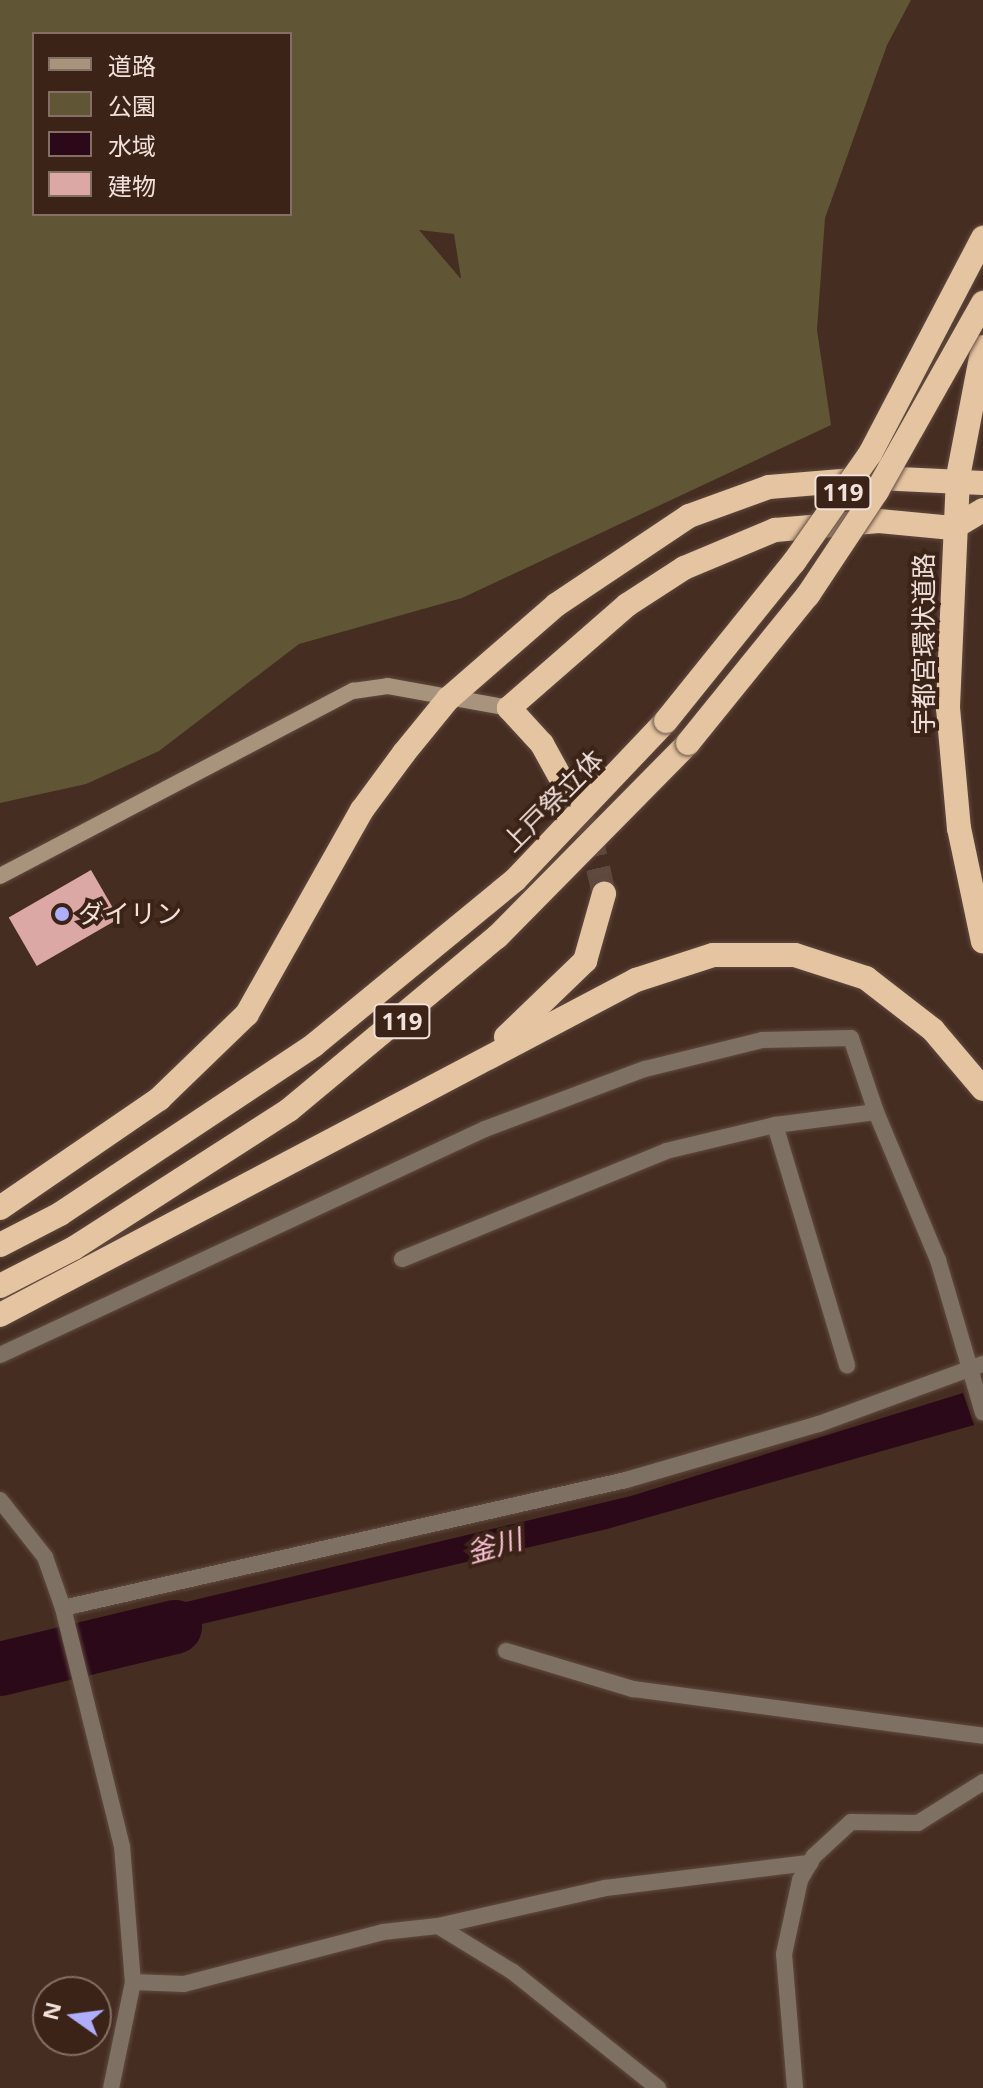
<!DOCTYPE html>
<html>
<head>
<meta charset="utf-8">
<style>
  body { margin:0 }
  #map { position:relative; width:983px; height:2088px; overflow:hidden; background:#452d22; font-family:"Noto Sans","Noto Sans JP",sans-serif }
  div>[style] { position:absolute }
  .green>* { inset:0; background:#605635 }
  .water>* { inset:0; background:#2b0918; transform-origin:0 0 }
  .river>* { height:54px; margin:-27px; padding:0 27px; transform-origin:27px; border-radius:27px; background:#2b0918 }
  .building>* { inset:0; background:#dba8a6; transform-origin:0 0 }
  .highway-tunnel>* { height:24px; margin-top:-12px; transform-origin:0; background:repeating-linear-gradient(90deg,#5f483e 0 24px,transparent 0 36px) }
  .roads { filter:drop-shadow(0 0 2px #614a3f) drop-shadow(0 0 2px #614a3f) }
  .street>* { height:16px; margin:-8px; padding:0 8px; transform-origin:8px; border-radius:8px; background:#7e7163 }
  .secondary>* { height:16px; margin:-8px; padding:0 8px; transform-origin:8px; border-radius:8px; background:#a8937c }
  .highway>* { height:24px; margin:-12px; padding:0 12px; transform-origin:12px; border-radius:12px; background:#e5c5a1 }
  .bridges { filter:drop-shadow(0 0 2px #614a3f) drop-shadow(0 0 2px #614a3f) }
  .highway-bridge>* { height:24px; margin:-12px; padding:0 12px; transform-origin:12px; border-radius:12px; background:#e5c5a1 }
  .dots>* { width:22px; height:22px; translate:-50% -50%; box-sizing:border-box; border:4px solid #3b2318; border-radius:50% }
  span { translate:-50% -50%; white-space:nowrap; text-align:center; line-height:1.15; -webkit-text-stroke:8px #3b2318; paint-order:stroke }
  .shield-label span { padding:2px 6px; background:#3b2318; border:2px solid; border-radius:6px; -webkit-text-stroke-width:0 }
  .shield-label { font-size:24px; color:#f1e1da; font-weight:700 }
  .street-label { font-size:26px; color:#f1e1da }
  .poi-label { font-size:26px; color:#f1e1da }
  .left { translate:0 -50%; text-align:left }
  .water-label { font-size:28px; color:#fcc1d6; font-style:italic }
  .legend { position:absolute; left:32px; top:32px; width:260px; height:184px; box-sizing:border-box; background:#3b2318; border:2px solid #846f66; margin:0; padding:10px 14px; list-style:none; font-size:24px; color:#f1e1da }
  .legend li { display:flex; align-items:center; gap:16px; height:40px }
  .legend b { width:40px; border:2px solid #846f66 }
  .north { position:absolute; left:32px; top:1976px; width:80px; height:80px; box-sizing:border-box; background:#3b2318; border:2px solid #846f66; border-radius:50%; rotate:284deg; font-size:22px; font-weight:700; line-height:32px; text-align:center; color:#f1e1da }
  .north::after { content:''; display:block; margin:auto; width:28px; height:36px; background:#aeaefb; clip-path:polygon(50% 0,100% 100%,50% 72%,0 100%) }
</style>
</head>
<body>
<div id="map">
  <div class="green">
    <div style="clip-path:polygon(evenodd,0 0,911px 0,887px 45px,825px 218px,817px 330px,831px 425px,462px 598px,299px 644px,159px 751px,86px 784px,0 803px,0 0,34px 34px,290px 34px,290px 214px,34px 214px,34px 34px,0 0,419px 230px,454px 234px,461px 278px,460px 278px,419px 230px)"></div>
  </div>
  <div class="water">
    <div style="clip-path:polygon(963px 1393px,974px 1425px,607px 1529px,104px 1647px,98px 1623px,631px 1496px)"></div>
    <div style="left:60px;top:1633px;width:29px;height:62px;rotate:76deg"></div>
  </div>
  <div class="river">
    <div style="left:0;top:1669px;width:180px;rotate:-13.5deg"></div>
  </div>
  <div class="building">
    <div style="left:91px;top:870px;width:56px;height:95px;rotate:60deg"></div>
  </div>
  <div class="highway-tunnel">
    <div style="left:564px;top:784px;width:55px;rotate:62deg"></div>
    <div style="left:590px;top:833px;width:63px;rotate:77.1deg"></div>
  </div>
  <div class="roads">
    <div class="street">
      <div style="left:775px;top:1125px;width:251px;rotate:73.3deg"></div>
      <div style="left:402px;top:1259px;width:285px;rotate:-22.2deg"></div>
      <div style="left:666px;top:1151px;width:112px;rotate:-13.4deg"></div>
      <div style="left:775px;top:1125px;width:102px;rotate:-7.3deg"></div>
      <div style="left:876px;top:1112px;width:160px;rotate:67.3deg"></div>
      <div style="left:938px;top:1260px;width:159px;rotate:73.6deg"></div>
      <div style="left:0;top:1355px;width:535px;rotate:-24.98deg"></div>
      <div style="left:485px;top:1129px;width:171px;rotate:-20.6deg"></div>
      <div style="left:645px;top:1069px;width:121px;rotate:-13.9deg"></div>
      <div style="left:762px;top:1040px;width:89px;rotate:-1.3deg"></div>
      <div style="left:851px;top:1038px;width:78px;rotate:71.3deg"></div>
      <div style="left:0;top:1500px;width:73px;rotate:51.7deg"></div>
      <div style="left:45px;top:1557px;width:54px;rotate:70.6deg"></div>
      <div style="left:63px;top:1608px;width:245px;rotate:76.1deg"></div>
      <div style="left:122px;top:1846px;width:136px;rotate:85.4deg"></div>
      <div style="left:133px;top:1982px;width:108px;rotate:101.7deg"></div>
      <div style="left:63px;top:1608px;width:577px;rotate:-12.81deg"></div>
      <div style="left:626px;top:1480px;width:201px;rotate:-16.2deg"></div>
      <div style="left:819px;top:1424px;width:175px;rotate:-20.1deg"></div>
      <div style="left:506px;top:1651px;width:133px;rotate:16.7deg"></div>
      <div style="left:633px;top:1689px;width:353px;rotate:7.6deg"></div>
      <div style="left:438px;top:1926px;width:171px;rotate:-12.8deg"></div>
      <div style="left:605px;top:1888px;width:207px;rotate:-7deg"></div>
      <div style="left:133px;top:1982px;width:51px;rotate:2.2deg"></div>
      <div style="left:184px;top:1984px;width:206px;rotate:-14.6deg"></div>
      <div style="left:383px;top:1932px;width:55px;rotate:-6.2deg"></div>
      <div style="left:438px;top:1926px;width:88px;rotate:31.5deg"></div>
      <div style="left:513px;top:1972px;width:186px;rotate:38.7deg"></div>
      <div style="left:795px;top:2088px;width:134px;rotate:-94.7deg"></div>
      <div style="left:784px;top:1954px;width:76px;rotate:-77.8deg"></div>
      <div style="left:800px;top:1880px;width:28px;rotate:-60deg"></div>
      <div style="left:814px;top:1856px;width:50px;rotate:-42.6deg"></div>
      <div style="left:851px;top:1822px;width:67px;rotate:0.9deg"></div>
      <div style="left:918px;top:1823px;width:77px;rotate:-32.2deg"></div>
    </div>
    <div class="secondary">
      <div style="left:0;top:876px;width:399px;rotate:-27.7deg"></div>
      <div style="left:353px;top:691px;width:35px;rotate:-8deg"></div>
      <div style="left:388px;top:686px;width:123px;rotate:10.3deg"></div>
    </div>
    <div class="highway">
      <div style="left:983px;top:347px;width:132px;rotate:100.9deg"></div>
      <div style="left:958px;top:477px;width:231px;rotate:92.5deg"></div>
      <div style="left:948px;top:708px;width:121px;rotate:84.8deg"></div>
      <div style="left:959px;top:828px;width:116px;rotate:78.1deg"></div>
      <div style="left:564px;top:784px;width:46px;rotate:-118.8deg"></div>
      <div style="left:542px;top:744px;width:49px;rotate:-132.5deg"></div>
      <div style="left:509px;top:708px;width:157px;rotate:-41.1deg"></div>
      <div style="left:627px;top:605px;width:68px;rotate:-33deg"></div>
      <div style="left:684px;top:568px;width:99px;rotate:-22.7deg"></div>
      <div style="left:775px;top:530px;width:104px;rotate:-4.9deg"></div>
      <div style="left:879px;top:521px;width:74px;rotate:5.4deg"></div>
      <div style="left:953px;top:528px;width:35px;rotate:-31deg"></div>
      <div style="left:506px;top:1037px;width:110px;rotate:-43.9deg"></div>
      <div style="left:585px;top:961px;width:70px;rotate:-74.2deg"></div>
      <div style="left:0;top:1208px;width:193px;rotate:-34.4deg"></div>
      <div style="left:159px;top:1099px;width:122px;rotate:-44deg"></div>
      <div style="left:247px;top:1014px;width:234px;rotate:-60.6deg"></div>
      <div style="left:362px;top:810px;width:71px;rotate:-53.6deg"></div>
      <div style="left:404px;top:753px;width:70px;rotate:-50.8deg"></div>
      <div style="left:448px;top:699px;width:143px;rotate:-41deg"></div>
      <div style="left:556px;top:605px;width:160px;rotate:-33.8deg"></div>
      <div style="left:689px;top:516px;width:85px;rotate:-19.9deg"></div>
      <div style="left:769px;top:487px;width:109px;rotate:-4.7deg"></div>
      <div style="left:878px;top:478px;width:105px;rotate:2.7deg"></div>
      <div style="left:0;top:1245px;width:68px;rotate:-27.3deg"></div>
      <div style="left:60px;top:1214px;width:305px;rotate:-33.6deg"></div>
      <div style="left:314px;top:1045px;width:260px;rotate:-39.4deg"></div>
      <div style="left:515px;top:880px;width:219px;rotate:-46.5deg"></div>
      <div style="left:0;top:1286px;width:83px;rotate:-27.2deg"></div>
      <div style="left:74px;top:1248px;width:255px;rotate:-32.7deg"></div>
      <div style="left:289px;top:1110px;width:271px;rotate:-39.8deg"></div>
      <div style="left:497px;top:937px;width:272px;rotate:-45.4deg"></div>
      <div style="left:0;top:1315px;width:719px;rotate:-27.78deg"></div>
      <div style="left:636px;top:980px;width:81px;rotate:-18deg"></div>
      <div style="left:713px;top:955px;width:82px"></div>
      <div style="left:795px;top:955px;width:75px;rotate:17.9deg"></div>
      <div style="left:866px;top:978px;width:85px;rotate:37.8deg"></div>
      <div style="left:933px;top:1030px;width:77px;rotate:49.7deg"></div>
    </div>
  </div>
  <div class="bridges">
    <div class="highway-bridge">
      <div style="left:666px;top:721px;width:204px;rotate:-51.2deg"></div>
      <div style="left:794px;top:562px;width:132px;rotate:-54.9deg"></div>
      <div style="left:870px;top:454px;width:244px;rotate:-62.4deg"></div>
      <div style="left:688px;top:743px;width:191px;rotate:-51deg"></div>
      <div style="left:808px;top:595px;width:125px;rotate:-56.4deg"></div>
      <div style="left:877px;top:491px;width:216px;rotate:-60.6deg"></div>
    </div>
  </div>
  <div class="dots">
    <div style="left:62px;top:914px;background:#aeaefb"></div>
  </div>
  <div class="shield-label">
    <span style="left:843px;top:492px">119</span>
    <span style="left:402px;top:1021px">119</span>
  </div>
  <div class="street-label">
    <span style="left:924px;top:644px;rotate:-90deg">宇都宮環状道路</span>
    <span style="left:553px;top:801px;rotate:-45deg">上戸祭立体</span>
  </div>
  <div class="poi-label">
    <span class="left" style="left:78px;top:914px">ダイリン</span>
  </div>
  <div class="water-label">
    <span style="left:494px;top:1545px;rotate:-16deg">釜川</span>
  </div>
  <ul class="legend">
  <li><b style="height:10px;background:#a8937c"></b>道路</li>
  <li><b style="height:22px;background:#605635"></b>公園</li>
  <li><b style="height:22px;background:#2b0918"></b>水域</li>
  <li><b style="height:22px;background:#dba8a6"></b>建物</li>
  </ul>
  <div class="north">N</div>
</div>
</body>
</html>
